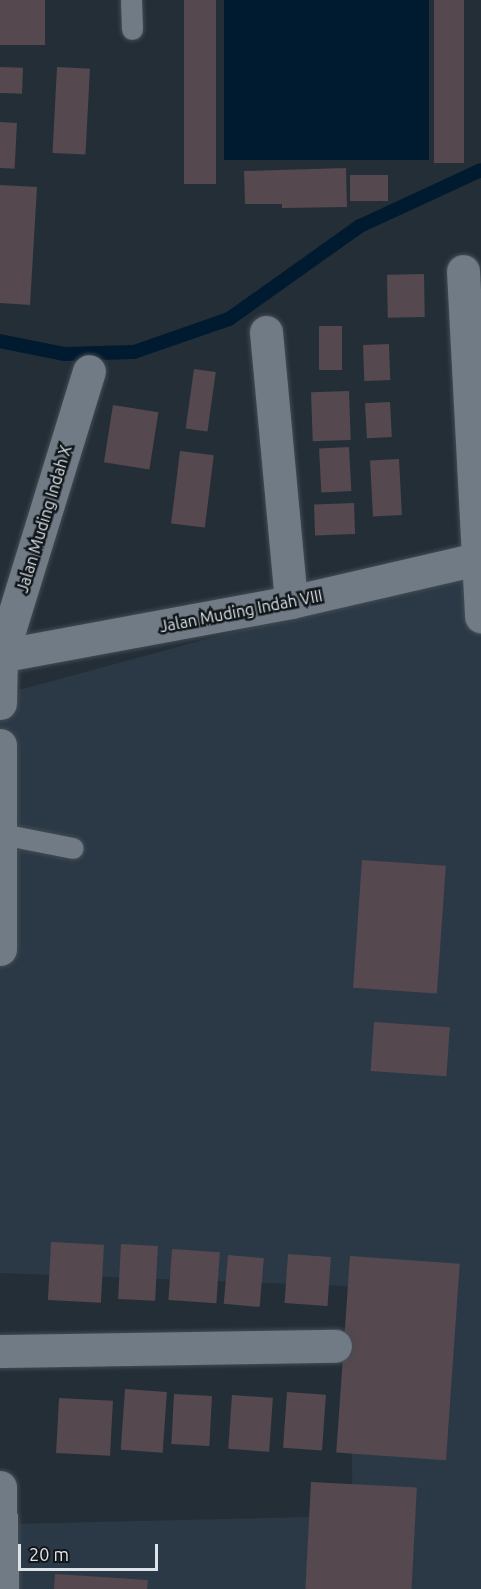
<!DOCTYPE html>
<html>
<head>
<meta charset="utf-8">
<style>
  body { margin:0 }
  #map { position:relative; width:481px; height:1589px; overflow:hidden; background:#242e37; font-family:Ubuntu,sans-serif }
  div>[style] { position:absolute }
  .built>* { inset:0; background:#2b3946 }
  .water>* { inset:0; background:#001a30; transform-origin:0 0 }
  .stream>* { height:14px; margin:-7px; padding:0 7px; transform-origin:7px; border-radius:7px; background:#001a30 }
  .building>* { inset:0; background:#55484f; transform-origin:0 0 }
  .roads { filter:drop-shadow(0 0 2px #434c53) drop-shadow(0 0 2px #434c53) }
  .lane>* { height:21px; margin:-10.5px; padding:0 10.5px; transform-origin:10.5px; border-radius:10.5px; background:#707b85 }
  .street>* { height:33px; margin:-16.5px; padding:0 16.5px; transform-origin:16.5px; border-radius:16.5px; background:#707b85 }
  span { translate:-50% -50%; white-space:nowrap; text-align:center; line-height:1.15; -webkit-text-stroke:5px #11161a; paint-order:stroke }
  .street-label { font-size:16px; color:#dde4e9 }
  .scale { position:absolute; left:18px; top:1544px; width:140px; height:27px; box-sizing:border-box; border:3px solid #dde4e9; border-top:0; padding-left:8px; font-size:18px; line-height:21px; white-space:nowrap; color:#dde4e9; -webkit-text-stroke:4px #11161a; paint-order:stroke }
</style>
</head>
<body>
<div id="map">
  <div class="built">
    <div style="clip-path:polygon(481px 571px,481px 1589px,14px 1589px,12px 1524px,353px 1516px,348px 1286px,0 1273px,0 683px,19px 690px,281px 619px)"></div>
  </div>
  <div class="water">
    <div style="left:224px;top:0;width:205px;height:160px"></div>
  </div>
  <div class="stream">
    <div style="left:0;top:341px;width:65px;rotate:11.5deg"></div>
    <div style="left:64px;top:354px;width:70px;rotate:-1.6deg"></div>
    <div style="left:134px;top:352px;width:101px;rotate:-19.2deg"></div>
    <div style="left:229px;top:319px;width:161px;rotate:-35.4deg"></div>
    <div style="left:360px;top:226px;width:133px;rotate:-24.8deg"></div>
  </div>
  <div class="building">
    <div style="left:0;top:0;width:45px;height:45px"></div>
    <div style="left:184px;top:0;width:32px;height:184px"></div>
    <div style="left:434px;top:0;width:30px;height:163px"></div>
    <div style="left:0;top:67px;width:23px;height:26px;rotate:2deg"></div>
    <div style="left:57px;top:67px;width:33px;height:86px;rotate:3deg"></div>
    <div style="left:0;top:122px;width:17px;height:46px;rotate:3deg"></div>
    <div style="clip-path:polygon(346px 168px,347px 207px,282px 208px,282px 204px,245px 204px,244px 171px)"></div>
    <div style="left:350px;top:175px;width:38px;height:26px"></div>
    <div style="clip-path:polygon(0 185px,37px 187px,30px 305px,0 303px)"></div>
    <div style="left:424px;top:274px;width:43px;height:37px;rotate:89deg"></div>
    <div style="left:319px;top:326px;width:23px;height:44px"></div>
    <div style="left:389px;top:344px;width:36px;height:26px;rotate:88deg"></div>
    <div style="left:194px;top:369px;width:22px;height:60px;rotate:8deg"></div>
    <div style="left:349px;top:391px;width:49px;height:38px;rotate:88deg"></div>
    <div style="left:390px;top:402px;width:35px;height:25px;rotate:87deg"></div>
    <div style="left:113px;top:405px;width:46px;height:58px;rotate:9deg"></div>
    <div style="left:349px;top:447px;width:44px;height:30px;rotate:87deg"></div>
    <div style="left:180px;top:451px;width:34px;height:73px;rotate:7deg"></div>
    <div style="left:399px;top:459px;width:56px;height:29px;rotate:87deg"></div>
    <div style="left:354px;top:503px;width:31px;height:40px;rotate:88deg"></div>
    <div style="left:362px;top:860px;width:84px;height:128px;rotate:4deg"></div>
    <div style="left:374px;top:1022px;width:76px;height:49px;rotate:4deg"></div>
    <div style="left:51px;top:1242px;width:53px;height:58px;rotate:3deg"></div>
    <div style="left:121px;top:1244px;width:37px;height:55px;rotate:3deg"></div>
    <div style="left:172px;top:1249px;width:48px;height:51px;rotate:4deg"></div>
    <div style="left:288px;top:1254px;width:43px;height:49px;rotate:4deg"></div>
    <div style="left:228px;top:1255px;width:36px;height:49px;rotate:5deg"></div>
    <div style="left:350px;top:1256px;width:110px;height:197px;rotate:4deg"></div>
    <div style="left:125px;top:1389px;width:42px;height:61px;rotate:4deg"></div>
    <div style="left:287px;top:1392px;width:39px;height:56px;rotate:4deg"></div>
    <div style="left:174px;top:1394px;width:38px;height:50px;rotate:3deg"></div>
    <div style="left:232px;top:1395px;width:41px;height:54px;rotate:4deg"></div>
    <div style="left:59px;top:1398px;width:54px;height:55px;rotate:3deg"></div>
    <div style="left:311px;top:1482px;width:106px;height:107px;rotate:3deg"></div>
    <div style="clip-path:polygon(55px 1574px,148px 1580px,147px 1589px,54px 1589px)"></div>
  </div>
  <div class="roads">
    <div class="lane">
      <div style="left:131px;top:0;width:29px;rotate:88deg"></div>
      <div style="left:2px;top:834px;width:72px;rotate:11.2deg"></div>
    </div>
    <div class="street">
      <div style="left:463px;top:271px;width:346px;rotate:87deg"></div>
      <div style="left:266px;top:332px;width:271px;rotate:84.7deg"></div>
      <div style="left:0;top:656px;width:296px;rotate:-10.5deg"></div>
      <div style="left:291px;top:602px;width:195px;rotate:-13deg"></div>
      <div style="left:0;top:703px;width:46px;rotate:-88.8deg"></div>
      <div style="left:1px;top:657px;width:299px;rotate:-72.9deg"></div>
      <div style="left:0;top:745px;width:204px;rotate:90deg"></div>
      <div style="left:0;top:1351px;width:335px;rotate:-0.9deg"></div>
      <div style="left:0;top:1487px;width:102px;rotate:88.9deg"></div>
    </div>
  </div>
  <div class="street-label">
    <span style="left:44px;top:519px;rotate:-73deg">Jalan Muding Indah X</span>
    <span style="left:241px;top:611px;rotate:-11deg">Jalan Muding Indah VIII</span>
  </div>
  <div class="scale">20 m</div>
</div>
</body>
</html>
